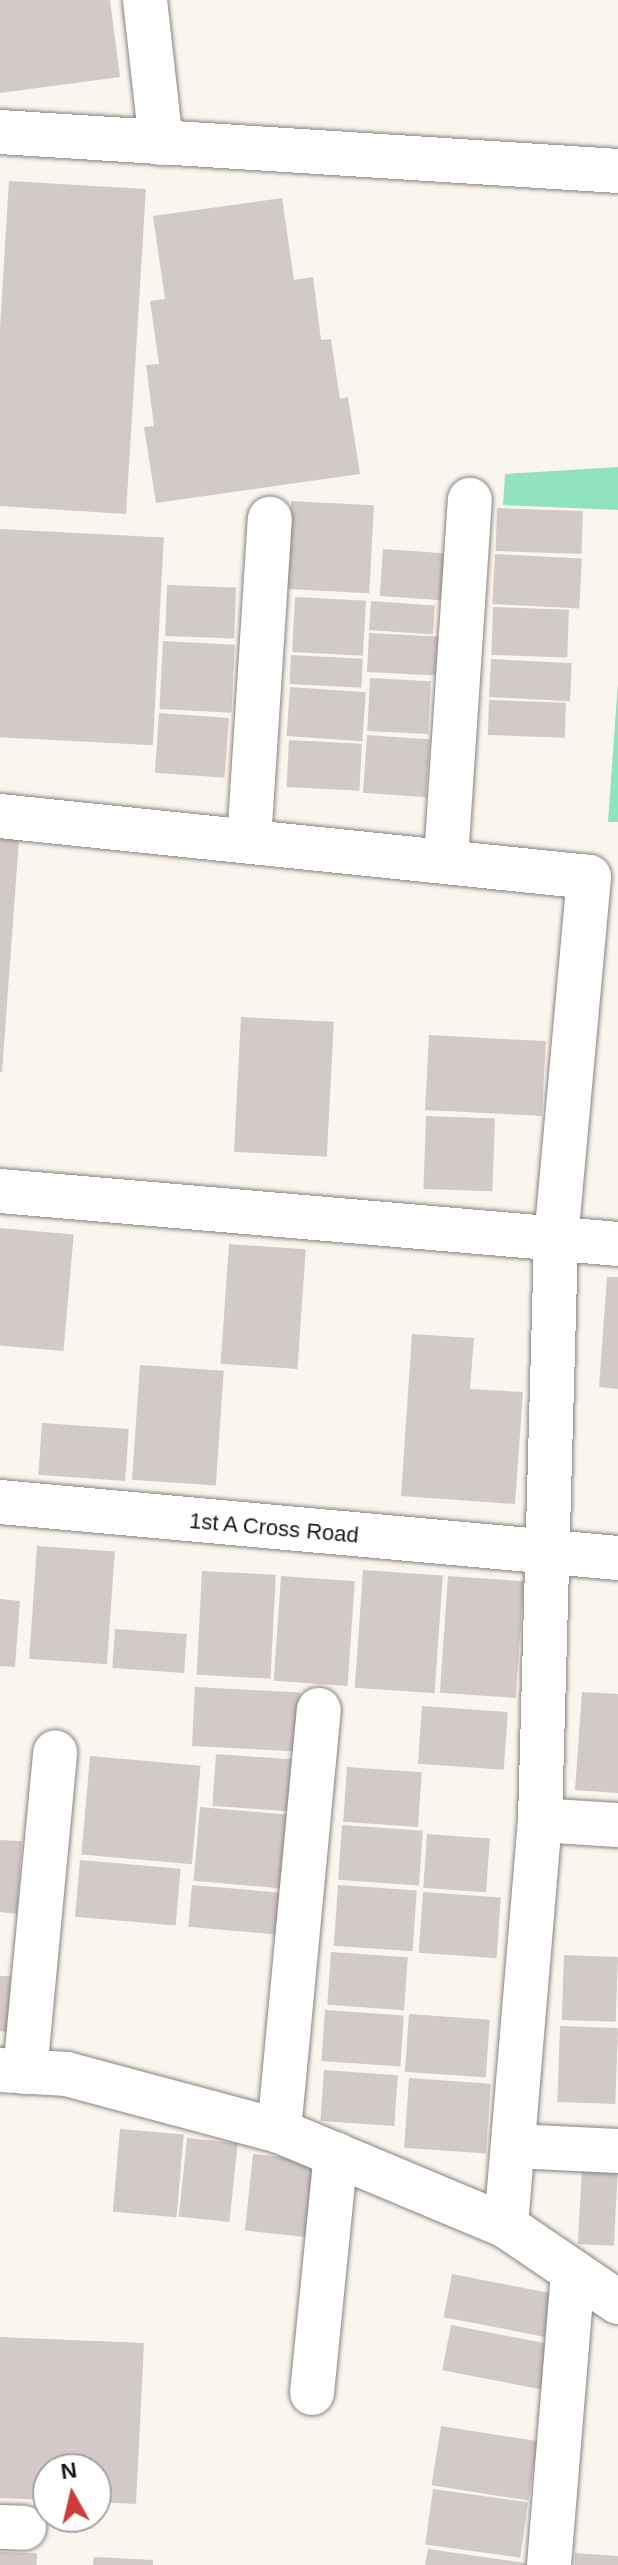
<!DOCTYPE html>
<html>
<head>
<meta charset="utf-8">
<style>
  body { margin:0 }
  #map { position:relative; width:618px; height:2565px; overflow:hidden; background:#fbf5f0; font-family:Helvetica,sans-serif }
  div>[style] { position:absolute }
  .green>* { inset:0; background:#91e3be }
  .building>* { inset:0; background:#d2cac8; transform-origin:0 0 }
  .roads { filter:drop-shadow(0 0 2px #88837f) drop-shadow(0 0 2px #88837f) }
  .street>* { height:44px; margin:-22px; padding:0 22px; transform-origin:22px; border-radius:22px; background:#fff }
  span { translate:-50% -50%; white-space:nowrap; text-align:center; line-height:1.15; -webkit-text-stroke:6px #fff; paint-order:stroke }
  .street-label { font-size:22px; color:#1a1816 }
  .north { position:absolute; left:32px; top:2453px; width:80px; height:80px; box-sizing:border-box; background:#fff; border:2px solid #a3a3a2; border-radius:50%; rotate:352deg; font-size:22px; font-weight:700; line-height:32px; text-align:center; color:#1a1816 }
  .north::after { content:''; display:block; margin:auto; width:28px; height:36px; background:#cc3d3a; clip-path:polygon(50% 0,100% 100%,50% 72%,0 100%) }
</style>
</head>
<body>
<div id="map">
  <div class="green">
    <div style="clip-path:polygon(618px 467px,618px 510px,503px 505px,505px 474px)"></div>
    <div style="clip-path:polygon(618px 682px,618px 822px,608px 822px)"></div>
  </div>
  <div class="building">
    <div style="clip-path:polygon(0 0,110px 0,120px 77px,0 93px)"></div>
    <div style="clip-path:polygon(9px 181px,146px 189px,126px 514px,0 506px,0 328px)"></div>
    <div style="clip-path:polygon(282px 198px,294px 280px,313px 277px,321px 340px,331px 339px,340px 399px,348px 397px,360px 474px,156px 503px,144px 427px,154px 426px,146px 365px,159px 364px,150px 301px,165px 299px,153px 216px)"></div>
    <div style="left:291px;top:501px;width:83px;height:88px;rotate:3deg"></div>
    <div style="left:497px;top:508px;width:86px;height:43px;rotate:2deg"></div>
    <div style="left:0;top:529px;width:164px;height:208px;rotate:3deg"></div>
    <div style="left:383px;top:549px;width:72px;height:47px;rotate:4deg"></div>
    <div style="left:495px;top:554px;width:87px;height:50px;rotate:3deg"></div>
    <div style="left:167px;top:585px;width:69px;height:51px;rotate:2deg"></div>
    <div style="left:295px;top:597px;width:71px;height:55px;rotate:3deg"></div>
    <div style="left:371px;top:601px;width:64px;height:29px;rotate:4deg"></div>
    <div style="left:493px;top:607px;width:76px;height:48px;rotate:2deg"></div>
    <div style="left:369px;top:633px;width:69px;height:39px;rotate:3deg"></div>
    <div style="left:163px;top:641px;width:72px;height:68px;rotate:3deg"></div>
    <div style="left:291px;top:655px;width:72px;height:29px;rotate:3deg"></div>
    <div style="left:491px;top:659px;width:81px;height:38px;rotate:3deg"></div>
    <div style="left:370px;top:678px;width:61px;height:53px;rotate:3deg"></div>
    <div style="left:290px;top:687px;width:76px;height:49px;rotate:4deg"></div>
    <div style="left:489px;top:700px;width:77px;height:35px;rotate:2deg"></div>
    <div style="left:159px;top:713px;width:70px;height:60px;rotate:4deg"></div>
    <div style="left:367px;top:735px;width:63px;height:58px;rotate:4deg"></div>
    <div style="left:289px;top:740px;width:73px;height:47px;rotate:3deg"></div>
    <div style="clip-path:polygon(0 839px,19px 840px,2px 1072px,0 1072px)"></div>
    <div style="left:241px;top:1017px;width:93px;height:135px;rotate:3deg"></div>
    <div style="left:429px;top:1035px;width:117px;height:75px;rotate:3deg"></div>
    <div style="left:426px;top:1116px;width:69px;height:73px;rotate:2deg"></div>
    <div style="left:0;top:1228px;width:74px;height:117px;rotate:5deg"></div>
    <div style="left:229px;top:1244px;width:77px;height:120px;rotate:4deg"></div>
    <div style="clip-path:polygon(607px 1277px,618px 1277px,618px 1389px,599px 1387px)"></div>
    <div style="clip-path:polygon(412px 1334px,474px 1338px,470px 1389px,523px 1392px,515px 1504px,401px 1496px)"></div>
    <div style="left:140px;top:1365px;width:84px;height:115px;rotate:4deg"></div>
    <div style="left:42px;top:1423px;width:87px;height:52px;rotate:4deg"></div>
    <div style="left:37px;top:1546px;width:78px;height:113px;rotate:4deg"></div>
    <div style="left:363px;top:1570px;width:80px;height:118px;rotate:4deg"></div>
    <div style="left:202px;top:1571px;width:74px;height:104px;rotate:3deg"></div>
    <div style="left:281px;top:1576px;width:74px;height:105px;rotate:4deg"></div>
    <div style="left:448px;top:1576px;width:76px;height:117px;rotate:4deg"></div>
    <div style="clip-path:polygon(0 1599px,20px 1601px,15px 1667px,0 1666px)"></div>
    <div style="left:115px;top:1629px;width:72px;height:39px;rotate:4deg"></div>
    <div style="left:195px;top:1687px;width:105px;height:59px;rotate:3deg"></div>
    <div style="clip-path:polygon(582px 1692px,618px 1694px,618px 1793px,575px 1790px)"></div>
    <div style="left:422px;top:1706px;width:86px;height:58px;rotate:4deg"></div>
    <div style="left:216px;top:1754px;width:76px;height:52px;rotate:4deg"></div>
    <div style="left:90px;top:1756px;width:111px;height:99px;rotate:5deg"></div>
    <div style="left:347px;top:1767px;width:75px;height:55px;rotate:4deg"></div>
    <div style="left:200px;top:1807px;width:87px;height:74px;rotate:5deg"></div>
    <div style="left:342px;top:1825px;width:81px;height:55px;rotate:4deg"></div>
    <div style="left:427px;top:1834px;width:63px;height:54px;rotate:4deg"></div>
    <div style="clip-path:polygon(0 1840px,22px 1841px,17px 1914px,0 1912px)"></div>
    <div style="left:80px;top:1860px;width:101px;height:57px;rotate:5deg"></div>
    <div style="left:192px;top:1885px;width:100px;height:42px;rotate:5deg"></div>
    <div style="left:338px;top:1885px;width:79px;height:61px;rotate:4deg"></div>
    <div style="left:423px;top:1892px;width:78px;height:61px;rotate:4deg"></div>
    <div style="left:331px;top:1952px;width:77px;height:53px;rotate:4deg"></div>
    <div style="left:564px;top:1955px;width:54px;height:65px;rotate:2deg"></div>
    <div style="clip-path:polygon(0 1976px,11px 1976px,9px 2032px,0 2031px)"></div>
    <div style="left:325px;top:2010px;width:79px;height:51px;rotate:4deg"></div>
    <div style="left:409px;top:2014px;width:81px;height:58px;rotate:4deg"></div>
    <div style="left:560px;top:2026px;width:58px;height:76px;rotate:2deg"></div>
    <div style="left:324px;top:2070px;width:74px;height:51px;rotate:4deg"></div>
    <div style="left:409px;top:2078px;width:82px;height:70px;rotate:4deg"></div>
    <div style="left:120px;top:2129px;width:64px;height:83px;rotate:5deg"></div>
    <div style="left:187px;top:2138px;width:51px;height:79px;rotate:6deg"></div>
    <div style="left:253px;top:2154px;width:61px;height:77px;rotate:6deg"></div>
    <div style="left:582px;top:2166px;width:36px;height:78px;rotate:3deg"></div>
    <div style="left:452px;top:2274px;width:115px;height:44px;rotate:11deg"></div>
    <div style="left:451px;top:2325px;width:104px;height:46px;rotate:11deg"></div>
    <div style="clip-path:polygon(0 2337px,144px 2343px,136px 2504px,96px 2502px,96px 2469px,48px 2469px,48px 2500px,0 2498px)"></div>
    <div style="left:441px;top:2426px;width:98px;height:60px;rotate:9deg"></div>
    <div style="left:433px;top:2489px;width:96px;height:56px;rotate:8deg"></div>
    <div style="clip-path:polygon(428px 2549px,526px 2563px,526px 2565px,425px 2565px)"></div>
    <div style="left:0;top:2552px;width:37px;height:13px;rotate:2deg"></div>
    <div style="clip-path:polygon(575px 2553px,618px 2556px,618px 2565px,575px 2565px)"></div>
    <div style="clip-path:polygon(94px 2557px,153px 2560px,153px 2565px,93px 2565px)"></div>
  </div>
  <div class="roads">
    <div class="street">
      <div style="left:145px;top:0;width:144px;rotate:83.6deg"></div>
      <div style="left:0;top:132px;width:619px;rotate:3.61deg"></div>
      <div style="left:0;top:816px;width:592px;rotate:5.91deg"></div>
      <div style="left:589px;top:877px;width:364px;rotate:95.2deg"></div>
      <div style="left:556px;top:1240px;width:580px;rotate:91.58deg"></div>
      <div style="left:540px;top:1820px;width:407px;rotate:94.8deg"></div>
      <div style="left:506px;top:2226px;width:246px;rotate:-157.3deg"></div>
      <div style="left:279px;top:2131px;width:220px;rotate:-165deg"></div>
      <div style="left:67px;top:2074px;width:67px;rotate:-176.6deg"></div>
      <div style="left:249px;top:841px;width:323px;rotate:-86.3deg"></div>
      <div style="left:446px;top:859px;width:360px;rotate:-86.2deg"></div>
      <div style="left:0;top:1191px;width:620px;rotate:4.9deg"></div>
      <div style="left:0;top:1502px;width:621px;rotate:5.18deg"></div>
      <div style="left:540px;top:1820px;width:78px;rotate:3.7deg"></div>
      <div style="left:25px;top:2072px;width:321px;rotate:-84.6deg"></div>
      <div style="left:279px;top:2131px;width:423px;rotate:-84.6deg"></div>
      <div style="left:514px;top:2146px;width:104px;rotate:2.8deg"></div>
      <div style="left:506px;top:2226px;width:135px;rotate:34.2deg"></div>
      <div style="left:312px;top:2393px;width:240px;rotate:-84.3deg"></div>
      <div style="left:0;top:2527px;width:24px;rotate:2deg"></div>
      <div style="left:549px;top:2565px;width:294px;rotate:-85.3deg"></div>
    </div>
  </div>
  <div class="street-label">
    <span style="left:274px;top:1528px;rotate:5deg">1st A Cross Road</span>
  </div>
  <div class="north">N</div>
</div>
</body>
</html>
